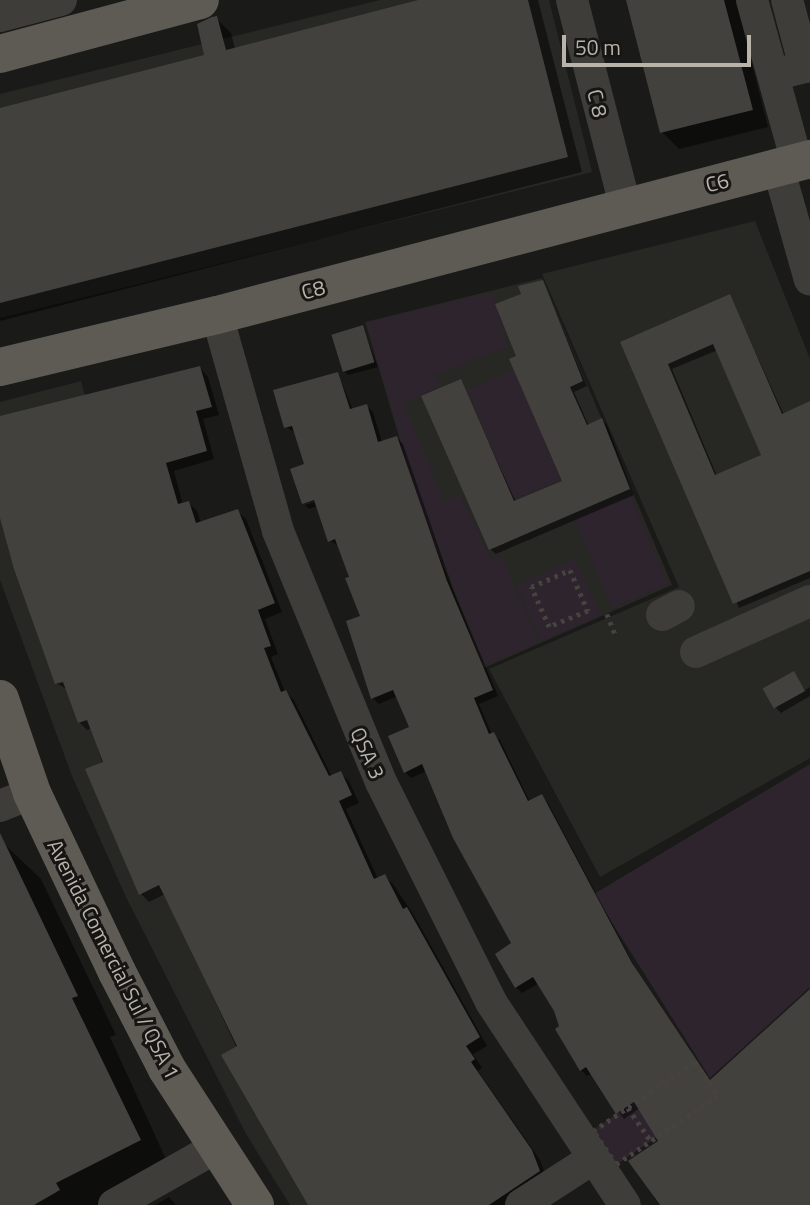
<!DOCTYPE html>
<html>
<head>
<meta charset="utf-8">
<style>
  body { margin:0 }
  #map { position:relative; width:810px; height:1205px; overflow:hidden; background:#1a1a18; font-family:"Titillium Web",sans-serif }
  div>[style] { position:absolute }
  .built>* { inset:0; background:#272724 }
  .green>* { inset:0; background:#2d242d; transform-origin:0 0 }
  .shadow>* { inset:0; background:#0007 }
  .building>* { inset:0; background:#42413d; transform-origin:0 0 }
  .path>* { height:4.5px; margin-top:-2.25px; transform-origin:0; background:repeating-linear-gradient(90deg,#46433f 0 3.5px,transparent 0 8.5px) }
  .minor>* { height:32px; margin:-16px; padding:0 16px; transform-origin:16px; border-radius:16px; background:#3f3d39 }
  .major>* { height:38px; margin:-19px; padding:0 19px; transform-origin:19px; border-radius:19px; background:#5e5b55 }
  span { translate:-50% -50%; white-space:nowrap; text-align:center; line-height:1.15; -webkit-text-stroke:6px #151513; paint-order:stroke }
  .street-label { font-size:21px; color:#bab3aa }
  .scale { position:absolute; left:562px; top:35px; width:189px; height:32px; box-sizing:border-box; border:4px solid #bab3aa; border-top:0; padding-left:9px; font-size:21px; line-height:24px; white-space:nowrap; color:#bab3aa; -webkit-text-stroke:5px #151513; paint-order:stroke }
</style>
</head>
<body>
<div id="map">
  <div class="built">
    <div style="clip-path:polygon(380px 0,549px 0,592px 172px,0 318px,0 94px)"></div>
    <div style="clip-path:polygon(755px 221px,810px 359px,810px 758px,600px 877px,489px 669px,679px 587px,542px 274px)"></div>
    <div style="clip-path:polygon(542px 278px,672px 585px,484px 668px,420px 508px,365px 322px)"></div>
    <div style="clip-path:polygon(81px 381px,108px 479px,446px 1205px,290px 1205px,246px 1134px,125px 895px,72px 776px,0 580px,0 402px)"></div>
  </div>
  <div class="green">
    <div style="clip-path:polygon(492px 292px,508px 347px,434px 375px,439px 386px,404px 404px,444px 501px,461px 495px,490px 559px,501px 555px,539px 643px,485px 665px,421px 508px,366px 323px)"></div>
    <div style="left:514px;top:370px;width:119px;height:51px;rotate:67deg"></div>
    <div style="left:630px;top:494px;width:98px;height:61px;rotate:67deg"></div>
    <div style="left:575px;top:559px;width:62px;height:64px;rotate:66deg"></div>
    <div style="clip-path:polygon(810px 764px,810px 987px,710px 1078px,594px 894px)"></div>
    <div style="left:695px;top:1061px;width:42px;height:130px;rotate:56deg"></div>
  </div>
  <div class="shadow">
    <div style="clip-path:polygon(425px 0,538px 0,582px 172px,0 321px,0 110px,206px 57px,216px 18px,231px 33px,235px 49px)"></div>
    <div style="clip-path:polygon(628px 0,736px 0,768px 127px,679px 149px,662px 132px)"></div>
    <div style="clip-path:polygon(543px 282px,587px 386px,574px 392px,589px 426px,602px 420px,607px 425px,634px 495px,496px 554px,490px 549px,460px 381px,516px 502px,564px 482px,518px 357px,524px 296px)"></div>
    <div style="clip-path:polygon(evenodd,730px 296px,784px 415px,810px 403px,810px 578px,739px 608px,622px 343px,730px 296px,718px 350px,764px 456px,717px 476px,672px 369px,718px 350px)"></div>
    <div style="clip-path:polygon(362px 327px,378px 367px,348px 375px,343px 370px)"></div>
    <div style="clip-path:polygon(200px 368px,208px 377px,219px 415px,203px 419px,214px 459px,174px 471px,183px 505px,189px 503px,197px 511px,201px 523px,237px 511px,246px 519px,282px 612px,265px 619px,278px 654px,271px 657px,285px 692px,294px 700px,332px 777px,340px 773px,349px 781px,359px 803px,346px 809px,378px 879px,385px 876px,393px 884px,415px 917px,487px 1046px,473px 1054px,482px 1068px,478px 1071px,540px 1160px,547px 1179px,509px 1205px,310px 1205px,165px 894px,149px 902px,141px 894px,92px 728px,87px 730px,79px 722px,68px 690px,56px 683px,0 512px,0 418px)"></div>
    <div style="clip-path:polygon(338px 374px,353px 410px,367px 406px,373px 412px,382px 442px,397px 438px,403px 444px,453px 589px,498px 696px,479px 704px,492px 735px,500px 740px,530px 802px,542px 796px,548px 803px,637px 971px,711px 1081px,810px 1000px,810px 1205px,659px 1205px,630px 1161px,660px 1141px,640px 1108px,624px 1119px,592px 1073px,587px 1076px,581px 1070px,556px 1010px,538px 984px,522px 993px,516px 987px,513px 943px,427px 771px,411px 778px,405px 772px,411px 728px,398px 696px,379px 704px,373px 698px,359px 663px,363px 661px,362px 617px,339px 546px,330px 541px,318px 506px,309px 509px,305px 505px,323px 499px,303px 503px,306px 465px,296px 433px,286px 427px)"></div>
    <div style="clip-path:polygon(793px 673px,805px 690px,810px 687px,810px 696px,781px 713px,776px 708px)"></div>
    <div style="clip-path:polygon(0 840px,41px 879px,116px 1035px,110px 1037px,177px 1183px,130px 1205px,0 1205px)"></div>
    <div style="clip-path:polygon(169px 1197px,176px 1205px,155px 1205px)"></div>
  </div>
  <div class="building">
    <div style="clip-path:polygon(418px 0,528px 0,568px 157px,0 303px,0 108px,204px 55px,197px 24px,212px 17px,217px 16px,226px 50px)"></div>
    <div style="clip-path:polygon(626px 0,724px 0,753px 110px,660px 133px)"></div>
    <div style="clip-path:polygon(543px 280px,583px 381px,570px 387px,587px 425px,602px 418px,630px 489px,489px 550px,421px 396px,461px 379px,514px 501px,562px 481px,509px 359px,516px 356px,495px 304px,521px 294px,518px 286px)"></div>
    <div style="clip-path:polygon(evenodd,730px 294px,782px 414px,810px 401px,810px 571px,733px 604px,620px 342px,730px 294px,713px 344px,761px 455px,715px 475px,668px 364px,713px 344px)"></div>
    <div style="left:363px;top:325px;width:39px;height:33px;rotate:73deg"></div>
    <div style="clip-path:polygon(200px 366px,212px 407px,196px 411px,207px 451px,166px 463px,178px 504px,189px 501px,196px 523px,238px 509px,275px 603px,258px 610px,271px 646px,264px 648px,281px 692px,286px 690px,329px 776px,341px 771px,352px 795px,339px 801px,374px 879px,385px 874px,403px 909px,407px 907px,480px 1037px,466px 1046px,475px 1059px,471px 1062px,532px 1150px,540px 1171px,489px 1205px,308px 1205px,221px 1055px,237px 1046px,159px 885px,139px 895px,85px 769px,103px 762px,87px 720px,78px 723px,63px 682px,55px 684px,14px 569px,0 518px,0 416px)"></div>
    <div style="clip-path:polygon(338px 372px,350px 409px,367px 404px,378px 442px,397px 436px,447px 581px,493px 690px,474px 698px,489px 734px,494px 732px,528px 801px,542px 794px,632px 963px,710px 1080px,810px 989px,810px 1205px,660px 1205px,628px 1161px,658px 1141px,634px 1102px,616px 1114px,586px 1067px,580px 1071px,555px 1029px,559px 1026px,554px 1011px,533px 977px,515px 988px,495px 954px,511px 943px,453px 838px,422px 764px,404px 773px,388px 736px,409px 727px,393px 690px,371px 699px,346px 621px,360px 616px,345px 578px,349px 577px,335px 539px,328px 542px,314px 500px,302px 504px,290px 469px,304px 464px,292px 426px,284px 428px,273px 390px)"></div>
    <div style="left:794px;top:671px;width:23px;height:36px;rotate:61deg"></div>
    <div style="clip-path:polygon(0 833px,78px 996px,72px 998px,141px 1140px,56px 1183px,60px 1190px,34px 1205px,0 1205px)"></div>
  </div>
  <div class="path">
    <div style="left:570px;top:570px;width:45px;rotate:66.3deg"></div>
    <div style="left:588px;top:611px;width:42px;rotate:157.7deg"></div>
    <div style="left:549px;top:627px;width:44px;rotate:-114.2deg"></div>
    <div style="left:531px;top:587px;width:43px;rotate:-23.6deg"></div>
    <div style="left:607px;top:614px;width:24px;rotate:68deg"></div>
    <div style="left:695px;top:1062px;width:41px;rotate:55.9deg"></div>
    <div style="left:718px;top:1096px;width:123px;rotate:145.9deg"></div>
    <div style="left:616px;top:1165px;width:41px;rotate:-124.1deg"></div>
    <div style="left:593px;top:1131px;width:123px;rotate:-34.1deg"></div>
    <div style="left:628px;top:1108px;width:40px;rotate:55.1deg"></div>
  </div>
  <div class="minor">
    <div style="left:572px;top:0;width:212px;rotate:75.5deg"></div>
    <div style="left:752px;top:0;width:168px;rotate:74.5deg"></div>
    <div style="left:0;top:16px;width:63px;rotate:-14.7deg"></div>
    <div style="left:773px;top:75px;width:33px;rotate:-14deg"></div>
    <div style="left:805px;top:67px;width:69px;rotate:-105deg"></div>
    <div style="left:778px;top:167px;width:117px;rotate:74.2deg"></div>
    <div style="left:217px;top:315px;width:224px;rotate:74.2deg"></div>
    <div style="left:278px;top:531px;width:271px;rotate:67.7deg"></div>
    <div style="left:381px;top:782px;width:246px;rotate:63.4deg"></div>
    <div style="left:491px;top:1002px;width:243px;rotate:56.6deg"></div>
    <div style="left:662px;top:615px;width:19px;rotate:-28deg"></div>
    <div style="left:696px;top:652px;width:125px;rotate:-24.1deg"></div>
    <div style="left:0;top:806px;width:35px;rotate:-22deg"></div>
    <div style="left:114px;top:1205px;width:118px;rotate:-29.4deg"></div>
    <div style="left:521px;top:1205px;width:85px;rotate:-32.9deg"></div>
  </div>
  <div class="major">
    <div style="left:0;top:54px;width:207px;rotate:-15.1deg"></div>
    <div style="left:0;top:367px;width:223px;rotate:-13.5deg"></div>
    <div style="left:217px;top:315px;width:613px;rotate:-14.74deg"></div>
    <div style="left:0;top:699px;width:99px;rotate:71.2deg"></div>
    <div style="left:32px;top:793px;width:198px;rotate:64.6deg"></div>
    <div style="left:117px;top:972px;width:109px;rotate:62.7deg"></div>
    <div style="left:167px;top:1069px;width:162px;rotate:57.1deg"></div>
  </div>
  <div class="street-label">
    <span style="left:598px;top:103px;rotate:76deg">C 8</span>
    <span style="left:717px;top:182px;rotate:-14deg">C6</span>
    <span style="left:313px;top:289px;rotate:-15deg">C8</span>
    <span style="left:368px;top:753px;rotate:66deg">QSA 3</span>
    <span style="left:114px;top:959px;rotate:63deg">Avenida Comercial Sul / QSA 1</span>
  </div>
  <div class="scale">50 m</div>
</div>
</body>
</html>
